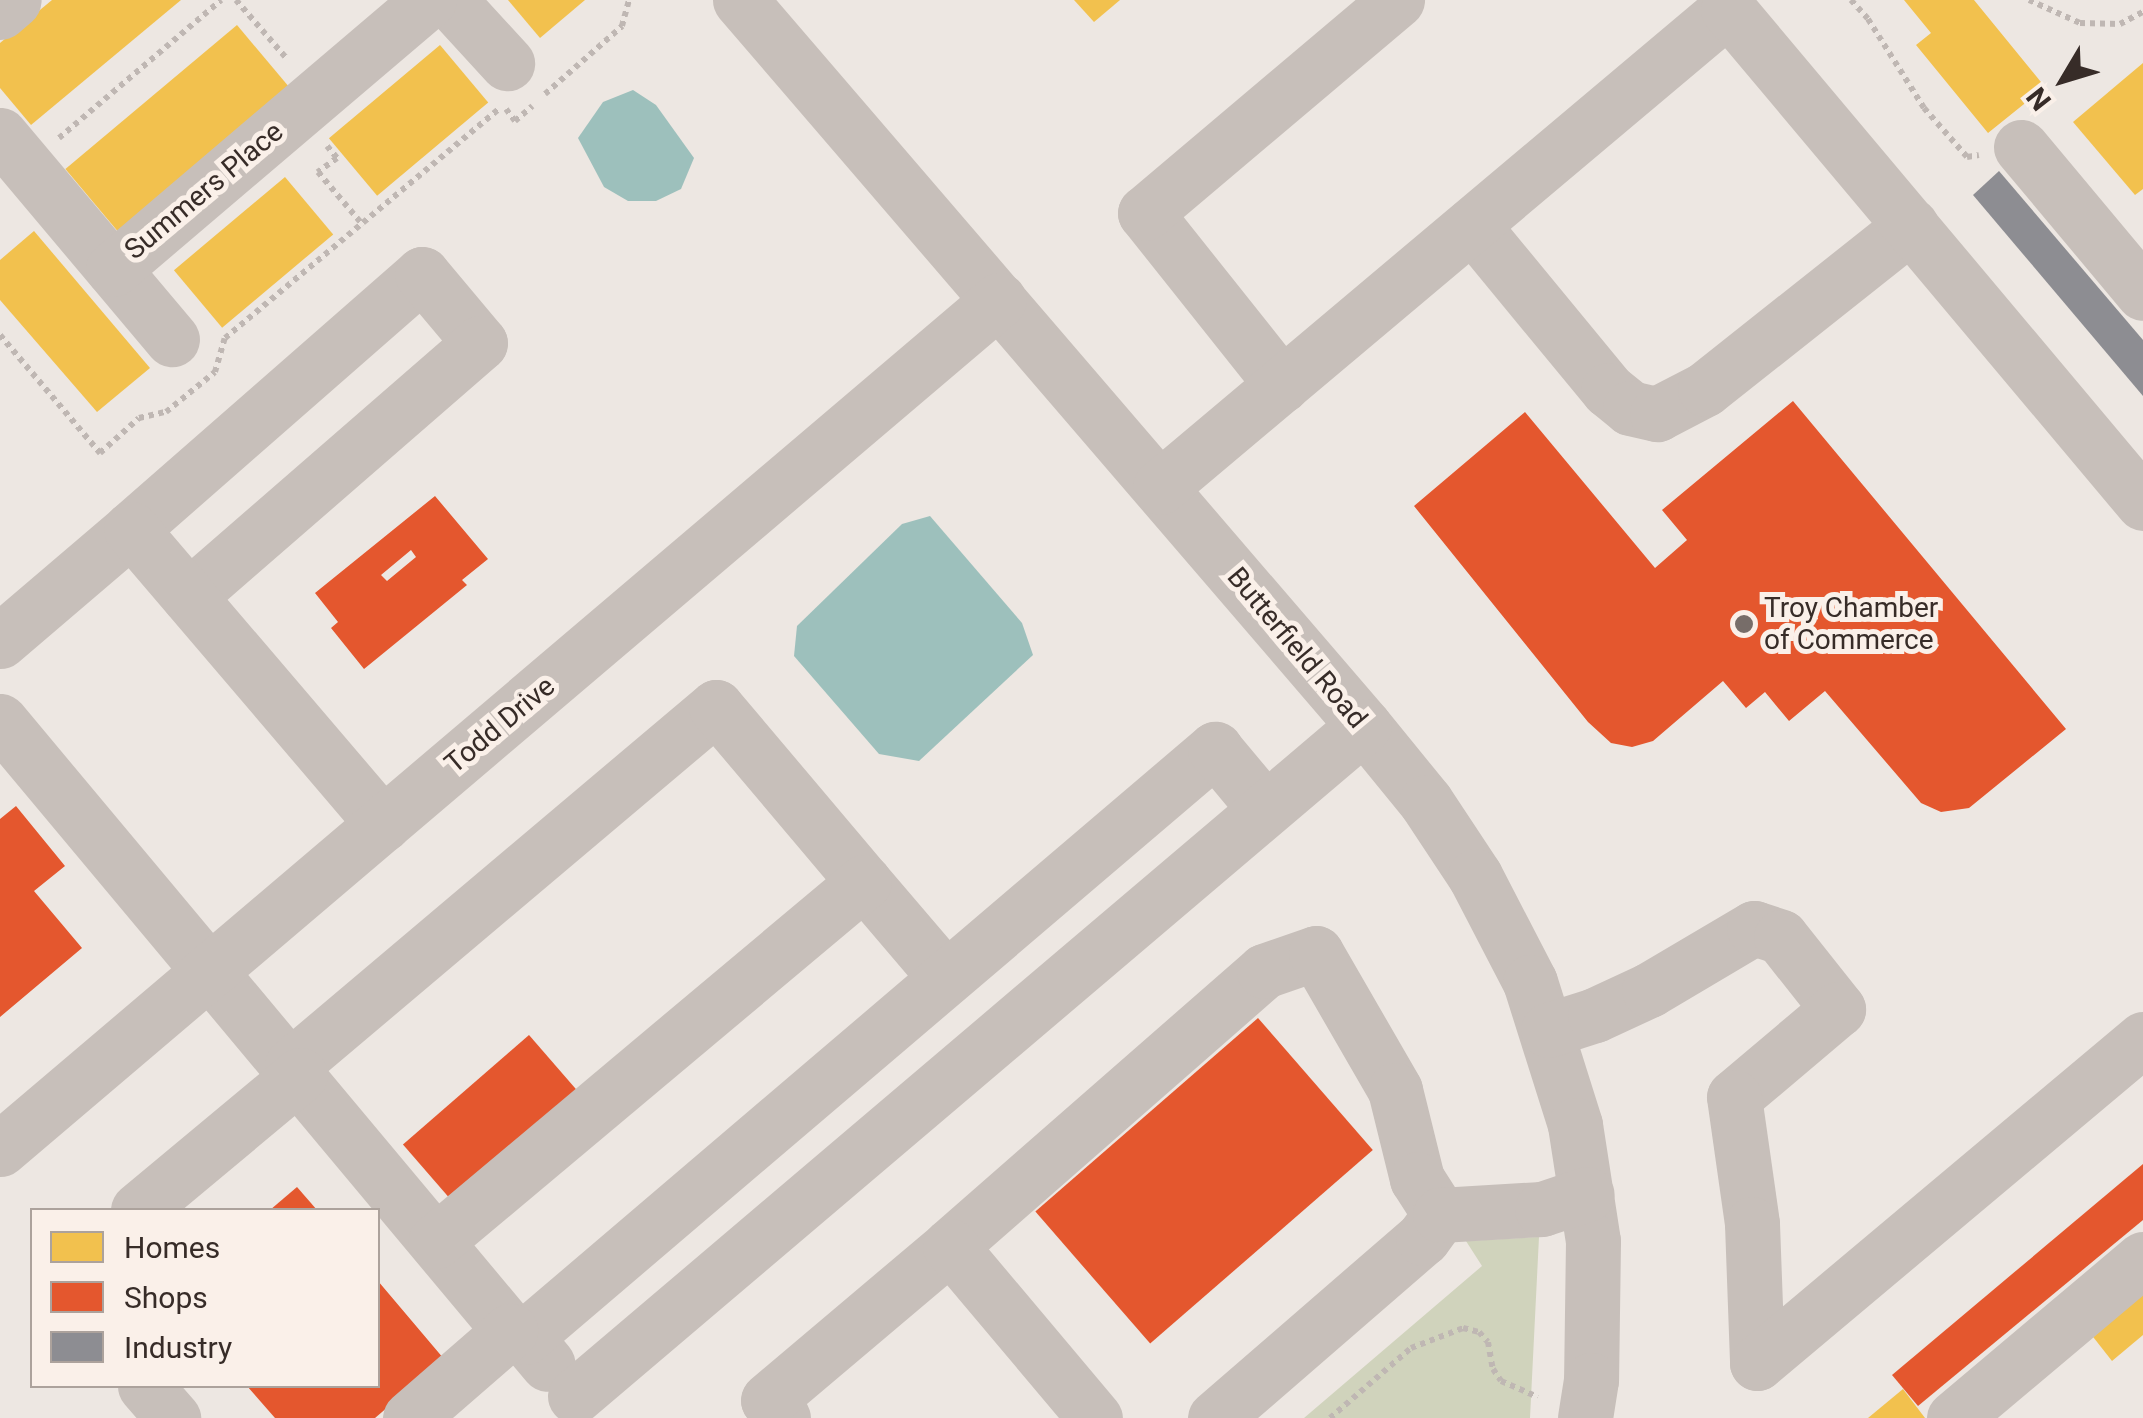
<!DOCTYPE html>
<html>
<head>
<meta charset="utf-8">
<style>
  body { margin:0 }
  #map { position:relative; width:2143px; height:1418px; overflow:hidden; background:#ede7e2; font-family:Roboto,sans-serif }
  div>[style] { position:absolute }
  .green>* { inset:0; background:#d0d3bc }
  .water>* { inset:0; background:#9dc0bc }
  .homes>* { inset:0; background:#f2c14e; transform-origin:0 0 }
  .shops>* { inset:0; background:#e4572e; transform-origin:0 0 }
  .industry>* { inset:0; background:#8d8d92 }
  .path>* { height:6px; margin-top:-3px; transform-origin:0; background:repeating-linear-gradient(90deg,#bfb7b3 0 5px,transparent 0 10px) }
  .minor>* { height:55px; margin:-27.5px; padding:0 27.5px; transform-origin:27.5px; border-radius:27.5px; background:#c7bfba }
  .dots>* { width:28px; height:28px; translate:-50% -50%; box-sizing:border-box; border:5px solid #faf0e9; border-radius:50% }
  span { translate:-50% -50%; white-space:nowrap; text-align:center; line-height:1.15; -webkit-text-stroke:10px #faf0e9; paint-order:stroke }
  .street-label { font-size:28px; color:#372c28 }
  .poi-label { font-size:28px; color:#372c28 }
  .left { translate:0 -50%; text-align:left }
  .legend { position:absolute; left:30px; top:1208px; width:350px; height:180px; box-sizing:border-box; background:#faf0e9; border:2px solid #aca29c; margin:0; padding:12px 18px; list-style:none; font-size:30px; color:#372c28 }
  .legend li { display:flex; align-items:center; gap:20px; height:50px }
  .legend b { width:50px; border:2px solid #aca29c }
  .north { position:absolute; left:2013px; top:30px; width:100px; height:100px; -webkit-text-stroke:8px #faf0e9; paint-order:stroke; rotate:232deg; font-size:28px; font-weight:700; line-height:40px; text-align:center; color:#372c28 }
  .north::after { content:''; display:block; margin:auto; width:35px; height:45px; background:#372c28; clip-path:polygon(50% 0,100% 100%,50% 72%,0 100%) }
</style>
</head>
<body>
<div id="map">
  <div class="green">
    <div style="clip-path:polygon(1539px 1237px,1530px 1418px,1304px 1418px,1482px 1266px,1466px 1241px)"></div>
  </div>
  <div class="water">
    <div style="clip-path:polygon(633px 90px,656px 105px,694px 158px,681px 189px,656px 201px,628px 201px,604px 187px,578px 138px,603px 102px)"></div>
    <div style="clip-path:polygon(930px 516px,1022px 623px,1033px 655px,919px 761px,879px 754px,794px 656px,797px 626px,902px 524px)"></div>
  </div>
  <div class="homes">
    <div style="clip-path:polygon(52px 0,181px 0,31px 125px,0 88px,0 43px)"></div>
    <div style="clip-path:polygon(508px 0,585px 0,540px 38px)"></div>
    <div style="clip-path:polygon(1074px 0,1120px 0,1094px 22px)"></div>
    <div style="clip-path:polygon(1904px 0,1974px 0,2045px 87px,1988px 133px,1916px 45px,1931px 33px)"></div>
    <div style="left:237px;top:25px;width:82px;height:224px;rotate:50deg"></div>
    <div style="left:440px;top:45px;width:75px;height:145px;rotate:50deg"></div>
    <div style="clip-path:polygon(2143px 63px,2143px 189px,2135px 195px,2073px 122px)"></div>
    <div style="left:285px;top:177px;width:75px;height:145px;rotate:50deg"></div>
    <div style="clip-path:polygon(34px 231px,150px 368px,97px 412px,0 300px,0 260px)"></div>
    <div style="clip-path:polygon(2143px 1288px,2143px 1335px,2112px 1361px,2090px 1333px)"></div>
    <div style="clip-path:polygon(1903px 1389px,1925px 1418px,1868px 1418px)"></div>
  </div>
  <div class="shops">
    <div style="clip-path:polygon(1793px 401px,2066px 729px,1969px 808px,1941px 812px,1921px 803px,1825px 691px,1789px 721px,1765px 692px,1746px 708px,1723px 681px,1653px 741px,1632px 747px,1611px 743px,1588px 722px,1414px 506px,1525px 412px,1655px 568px,1687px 540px,1662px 510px)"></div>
    <div style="clip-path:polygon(evenodd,435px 496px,488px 559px,462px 580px,467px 585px,364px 669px,331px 628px,338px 622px,315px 593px,435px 496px,411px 550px,416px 557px,387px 581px,381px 575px,411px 550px)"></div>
    <div style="clip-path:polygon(16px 806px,65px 866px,34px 891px,82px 948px,0 1017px,0 819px)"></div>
    <div style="left:1258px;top:1018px;width:175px;height:295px;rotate:49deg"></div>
    <div style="left:529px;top:1035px;width:82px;height:167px;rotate:49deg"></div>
    <div style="clip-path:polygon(2143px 1164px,2143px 1220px,1918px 1406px,1892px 1375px)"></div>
    <div style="clip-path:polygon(297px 1187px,317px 1210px,270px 1210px)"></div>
    <div style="clip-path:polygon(378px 1281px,444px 1359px,375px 1418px,275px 1418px,247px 1386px,378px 1386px)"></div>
  </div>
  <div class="industry">
    <div style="clip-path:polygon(1999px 171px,2143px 340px,2143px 396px,1973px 195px)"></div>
  </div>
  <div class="path">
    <div style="left:236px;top:0;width:79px;rotate:49.1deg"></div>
    <div style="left:1851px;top:0;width:25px;rotate:48deg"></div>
    <div style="left:1868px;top:19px;width:105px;rotate:57.8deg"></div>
    <div style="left:1924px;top:108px;width:65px;rotate:48.7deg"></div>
    <div style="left:1967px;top:157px;width:12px;rotate:-9deg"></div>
    <div style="left:2029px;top:0;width:56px;rotate:24.3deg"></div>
    <div style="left:2080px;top:23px;width:40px;rotate:1.4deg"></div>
    <div style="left:2120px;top:24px;width:26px;rotate:-28deg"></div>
    <div style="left:545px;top:94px;width:103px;rotate:-41.4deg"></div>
    <div style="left:622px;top:26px;width:27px;rotate:-75deg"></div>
    <div style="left:506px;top:109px;width:15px;rotate:53deg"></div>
    <div style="left:515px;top:121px;width:23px;rotate:-41deg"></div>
    <div style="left:59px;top:138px;width:213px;rotate:-40.4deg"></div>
    <div style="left:327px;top:146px;width:16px;rotate:50deg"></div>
    <div style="left:337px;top:158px;width:24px;rotate:144deg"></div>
    <div style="left:318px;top:172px;width:70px;rotate:49.7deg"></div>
    <div style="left:0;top:335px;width:155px;rotate:49.7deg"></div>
    <div style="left:100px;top:453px;width:52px;rotate:-41.9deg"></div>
    <div style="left:139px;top:418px;width:28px;rotate:-13deg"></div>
    <div style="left:166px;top:412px;width:63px;rotate:-39.2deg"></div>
    <div style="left:215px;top:372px;width:35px;rotate:-74deg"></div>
    <div style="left:225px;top:338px;width:356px;rotate:-39.9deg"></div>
    <div style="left:1330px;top:1418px;width:107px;rotate:-40.8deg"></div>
    <div style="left:1411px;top:1348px;width:56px;rotate:-21deg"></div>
    <div style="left:1463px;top:1328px;width:16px;rotate:14deg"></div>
    <div style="left:1479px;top:1332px;width:13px;rotate:48deg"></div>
    <div style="left:1488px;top:1342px;width:27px;rotate:80deg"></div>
    <div style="left:1493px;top:1369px;width:14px;rotate:56deg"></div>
    <div style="left:1501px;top:1381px;width:40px;rotate:23.4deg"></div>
  </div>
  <div class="minor">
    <div style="left:449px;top:0;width:86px;rotate:47.4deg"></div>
    <div style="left:740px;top:0;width:957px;rotate:49.32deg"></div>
    <div style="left:1364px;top:726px;width:98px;rotate:50.8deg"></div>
    <div style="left:1426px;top:802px;width:89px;rotate:56.5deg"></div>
    <div style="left:1475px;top:876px;width:119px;rotate:62.6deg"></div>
    <div style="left:1530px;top:982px;width:150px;rotate:72.5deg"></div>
    <div style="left:1575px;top:1125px;width:117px;rotate:81.2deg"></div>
    <div style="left:1593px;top:1241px;width:139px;rotate:90.8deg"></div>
    <div style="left:1591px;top:1380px;width:38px;rotate:99deg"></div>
    <div style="left:0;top:12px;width:18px;rotate:-41deg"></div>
    <div style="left:0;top:135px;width:267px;rotate:49.9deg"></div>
    <div style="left:2021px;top:147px;width:190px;rotate:50.1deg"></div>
    <div style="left:1472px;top:225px;width:214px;rotate:50.5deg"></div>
    <div style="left:1608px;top:390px;width:28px;rotate:39deg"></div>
    <div style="left:1630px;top:408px;width:28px;rotate:13deg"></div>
    <div style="left:1657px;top:414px;width:54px;rotate:-27.5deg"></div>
    <div style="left:1705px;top:389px;width:263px;rotate:-38.4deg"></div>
    <div style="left:113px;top:269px;width:415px;rotate:-40.4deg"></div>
    <div style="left:1282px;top:385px;width:220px;rotate:-128.5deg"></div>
    <div style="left:1145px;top:213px;width:330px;rotate:-40.2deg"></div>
    <div style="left:1160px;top:487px;width:742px;rotate:-40.08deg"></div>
    <div style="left:1728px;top:9px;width:645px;rotate:49.97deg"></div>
    <div style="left:131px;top:529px;width:387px;rotate:-41.2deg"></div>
    <div style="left:422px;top:274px;width:90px;rotate:50deg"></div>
    <div style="left:480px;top:343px;width:386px;rotate:139deg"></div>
    <div style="left:0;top:641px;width:172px;rotate:-40.5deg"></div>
    <div style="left:131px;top:529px;width:388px;rotate:49.5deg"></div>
    <div style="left:0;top:721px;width:795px;rotate:50.1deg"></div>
    <div style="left:510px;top:1331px;width:16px;rotate:22deg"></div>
    <div style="left:525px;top:1337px;width:35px;rotate:50deg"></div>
    <div style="left:864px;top:882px;width:126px;rotate:49.5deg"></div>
    <div style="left:1548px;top:1030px;width:49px;rotate:-17.7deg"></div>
    <div style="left:1595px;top:1015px;width:60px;rotate:-24.8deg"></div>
    <div style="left:1649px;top:990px;width:122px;rotate:-30.6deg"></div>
    <div style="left:1754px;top:928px;width:28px;rotate:18deg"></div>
    <div style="left:1781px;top:937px;width:92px;rotate:51.6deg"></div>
    <div style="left:1838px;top:1009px;width:136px;rotate:139.8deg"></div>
    <div style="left:1734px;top:1097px;width:128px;rotate:81.9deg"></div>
    <div style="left:1752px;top:1224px;width:139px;rotate:87.9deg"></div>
    <div style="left:1757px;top:1363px;width:504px;rotate:-40.01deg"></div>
    <div style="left:292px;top:1065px;width:555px;rotate:-40.18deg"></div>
    <div style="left:716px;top:707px;width:229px;rotate:49.8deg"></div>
    <div style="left:864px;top:882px;width:559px;rotate:140.01deg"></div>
    <div style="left:0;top:1149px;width:1311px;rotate:-40.36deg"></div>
    <div style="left:138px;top:1210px;width:211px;rotate:-39.8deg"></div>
    <div style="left:950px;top:1246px;width:417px;rotate:-41.2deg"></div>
    <div style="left:1264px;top:971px;width:55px;rotate:-19.1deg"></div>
    <div style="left:1316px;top:953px;width:158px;rotate:60deg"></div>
    <div style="left:1395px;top:1090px;width:92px;rotate:76.1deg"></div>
    <div style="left:1417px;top:1179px;width:43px;rotate:57.4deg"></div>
    <div style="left:525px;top:1337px;width:907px;rotate:-40.44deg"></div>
    <div style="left:1215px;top:749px;width:78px;rotate:50.2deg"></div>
    <div style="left:145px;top:1386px;width:43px;rotate:48.8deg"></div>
    <div style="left:575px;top:1396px;width:1035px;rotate:-40.34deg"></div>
    <div style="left:410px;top:1418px;width:133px;rotate:-41deg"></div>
    <div style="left:783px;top:1418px;width:23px;rotate:-130deg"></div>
    <div style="left:768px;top:1400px;width:238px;rotate:-40.2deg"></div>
    <div style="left:950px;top:1246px;width:225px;rotate:49.9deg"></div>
    <div style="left:1215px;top:1418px;width:275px;rotate:-40.9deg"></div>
    <div style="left:1423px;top:1238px;width:29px;rotate:-54deg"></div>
    <div style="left:1440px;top:1215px;width:102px;rotate:-3.4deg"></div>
    <div style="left:1542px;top:1209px;width:47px;rotate:-18.4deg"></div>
    <div style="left:1954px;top:1418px;width:247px;rotate:-40.1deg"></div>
  </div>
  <div class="dots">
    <div style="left:1744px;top:624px;background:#776d69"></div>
  </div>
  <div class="street-label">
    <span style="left:204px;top:191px;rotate:-40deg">Summers Place</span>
    <span style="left:1297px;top:648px;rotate:50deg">Butterfield Road</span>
    <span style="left:500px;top:725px;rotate:-40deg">Todd Drive</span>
  </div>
  <div class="poi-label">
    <span class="left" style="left:1764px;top:624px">Troy Chamber<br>of Commerce</span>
  </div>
  <ul class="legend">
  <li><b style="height:28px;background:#f2c14e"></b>Homes</li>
  <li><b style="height:28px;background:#e4572e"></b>Shops</li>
  <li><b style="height:28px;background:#8d8d92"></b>Industry</li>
  </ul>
  <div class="north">N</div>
</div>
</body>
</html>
